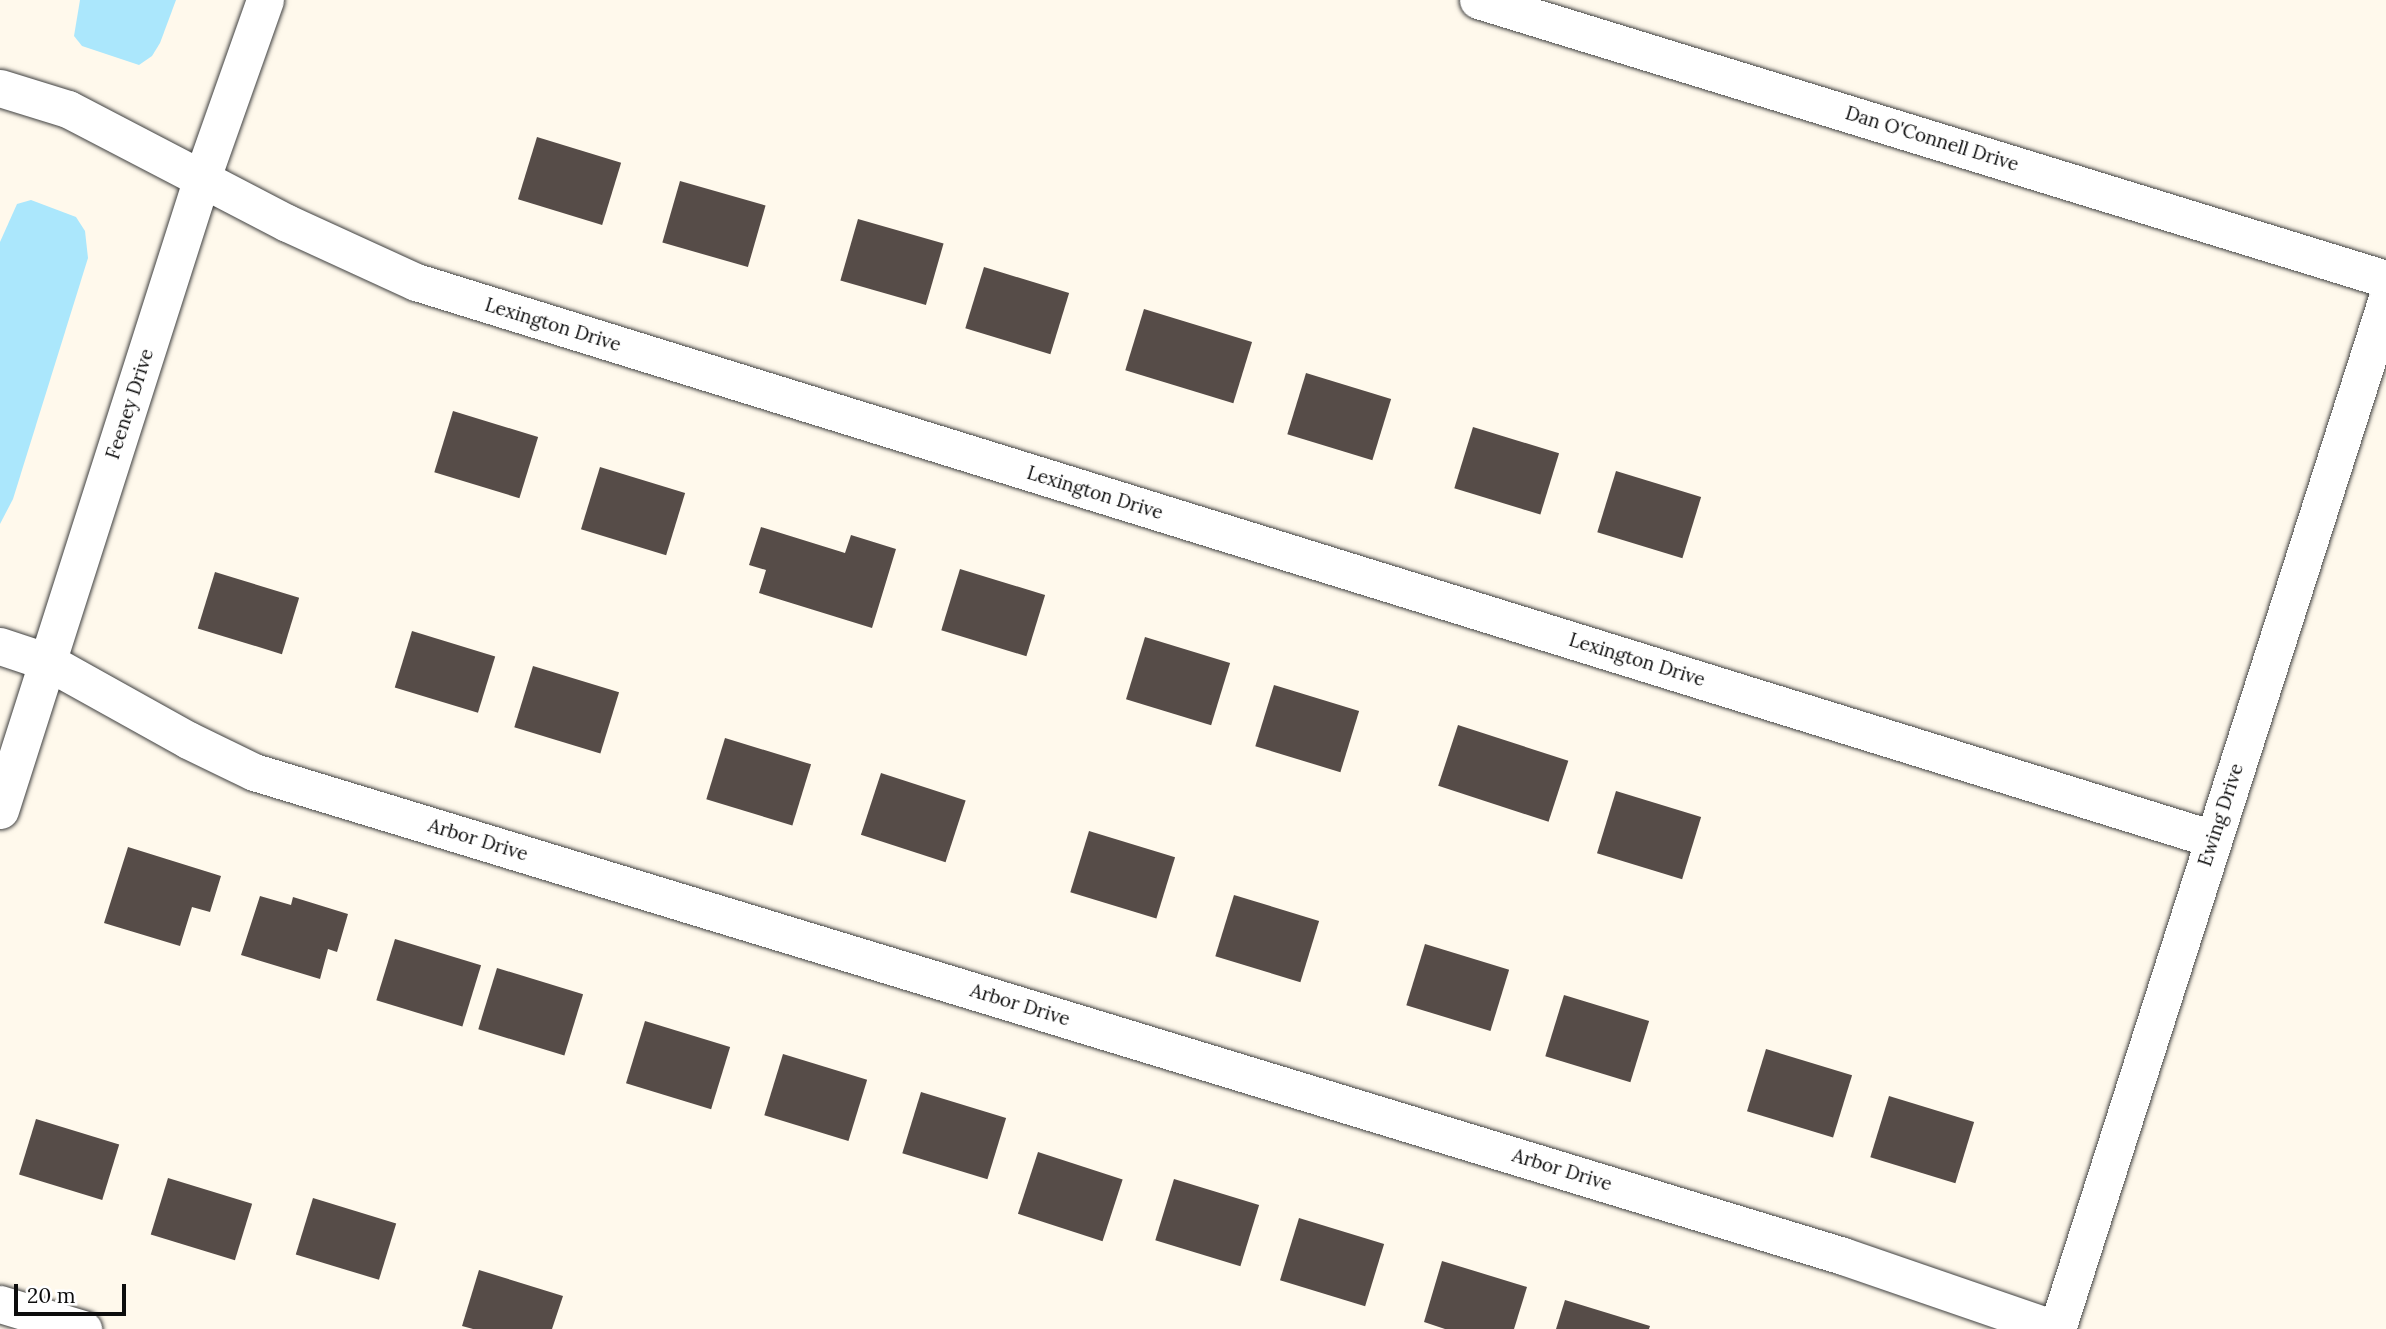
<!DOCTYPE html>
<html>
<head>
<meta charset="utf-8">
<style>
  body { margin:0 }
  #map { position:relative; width:2386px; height:1329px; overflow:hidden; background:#fff9ec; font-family:Lora,serif }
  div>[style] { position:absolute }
  .water>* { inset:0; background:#abe7fc }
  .building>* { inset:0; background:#564c48; transform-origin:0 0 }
  .roads { filter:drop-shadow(0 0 2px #404040) drop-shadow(0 0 2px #404040) }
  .minor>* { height:37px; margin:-18.5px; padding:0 18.5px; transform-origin:18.5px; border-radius:18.5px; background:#fff }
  span { translate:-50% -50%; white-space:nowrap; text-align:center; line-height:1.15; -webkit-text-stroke:7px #fff; paint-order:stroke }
  .street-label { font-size:19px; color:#0d0d0d }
  .scale { position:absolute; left:14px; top:1284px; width:112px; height:32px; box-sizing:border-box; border:4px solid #0d0d0d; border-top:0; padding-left:9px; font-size:21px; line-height:24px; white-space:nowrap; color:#0d0d0d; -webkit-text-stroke:5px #fff; paint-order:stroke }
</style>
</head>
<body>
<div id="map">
  <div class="water">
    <div style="clip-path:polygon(80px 0,176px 0,160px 43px,152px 56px,139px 65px,82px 46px,74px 36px)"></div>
    <div style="clip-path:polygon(31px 200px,76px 217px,85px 231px,88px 258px,13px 499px,0 524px,0 242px,17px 204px)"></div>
  </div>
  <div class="building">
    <div style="left:537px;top:137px;width:88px;height:65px;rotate:17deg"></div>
    <div style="left:680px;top:181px;width:89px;height:64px;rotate:16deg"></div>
    <div style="left:858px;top:219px;width:89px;height:64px;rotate:16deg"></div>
    <div style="left:984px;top:267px;width:89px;height:64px;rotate:17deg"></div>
    <div style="left:1144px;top:309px;width:113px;height:64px;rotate:17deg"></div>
    <div style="left:1306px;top:373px;width:89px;height:64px;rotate:17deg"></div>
    <div style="left:453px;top:411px;width:89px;height:64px;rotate:17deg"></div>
    <div style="left:1473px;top:427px;width:90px;height:64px;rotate:17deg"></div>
    <div style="left:600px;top:467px;width:89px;height:65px;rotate:17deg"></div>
    <div style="left:1616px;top:471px;width:89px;height:64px;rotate:17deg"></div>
    <div style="clip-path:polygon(761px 527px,845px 553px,851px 535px,896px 549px,872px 628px,759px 593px,766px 570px,749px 565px)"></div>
    <div style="left:960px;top:569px;width:89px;height:64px;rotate:17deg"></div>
    <div style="left:215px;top:572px;width:88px;height:59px;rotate:17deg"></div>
    <div style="left:412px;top:631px;width:87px;height:59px;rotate:17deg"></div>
    <div style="left:1145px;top:637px;width:89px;height:65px;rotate:17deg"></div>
    <div style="left:533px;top:666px;width:90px;height:64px;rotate:17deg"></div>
    <div style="left:1274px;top:685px;width:89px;height:64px;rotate:17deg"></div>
    <div style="left:1458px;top:725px;width:116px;height:64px;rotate:18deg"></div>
    <div style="left:725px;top:738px;width:90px;height:64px;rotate:17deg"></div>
    <div style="left:881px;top:773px;width:89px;height:65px;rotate:18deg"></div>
    <div style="left:1616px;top:791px;width:89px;height:65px;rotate:17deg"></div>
    <div style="left:1089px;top:831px;width:90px;height:64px;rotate:17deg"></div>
    <div style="clip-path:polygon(128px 847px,221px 876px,210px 912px,192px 907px,180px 946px,104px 923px)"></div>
    <div style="left:1234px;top:895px;width:89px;height:64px;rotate:17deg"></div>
    <div style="clip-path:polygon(260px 896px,291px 905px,293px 897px,348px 914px,337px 952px,328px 949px,320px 979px,241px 955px)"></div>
    <div style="left:395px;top:939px;width:90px;height:64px;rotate:17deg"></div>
    <div style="left:1425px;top:944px;width:88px;height:64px;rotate:17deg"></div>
    <div style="left:497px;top:968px;width:90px;height:64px;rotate:17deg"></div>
    <div style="left:1564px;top:995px;width:89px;height:64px;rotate:17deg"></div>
    <div style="left:645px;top:1021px;width:89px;height:65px;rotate:17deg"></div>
    <div style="left:1766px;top:1049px;width:90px;height:65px;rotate:17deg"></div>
    <div style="left:783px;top:1054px;width:88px;height:64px;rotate:17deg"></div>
    <div style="left:921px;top:1092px;width:89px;height:64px;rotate:17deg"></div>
    <div style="left:1889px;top:1096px;width:89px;height:64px;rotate:17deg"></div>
    <div style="left:36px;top:1119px;width:87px;height:58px;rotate:17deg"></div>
    <div style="left:1038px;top:1152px;width:89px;height:65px;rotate:18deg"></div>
    <div style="left:168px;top:1178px;width:88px;height:59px;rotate:17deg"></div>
    <div style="left:1174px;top:1179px;width:89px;height:64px;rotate:17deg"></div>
    <div style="left:313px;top:1198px;width:87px;height:59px;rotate:17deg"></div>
    <div style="left:1299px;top:1218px;width:89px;height:65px;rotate:17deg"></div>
    <div style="clip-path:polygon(1442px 1261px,1527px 1287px,1514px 1329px,1445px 1329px,1424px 1322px)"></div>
    <div style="clip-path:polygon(479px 1270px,563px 1296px,552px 1329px,473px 1329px,462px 1326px)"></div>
    <div style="clip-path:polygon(1565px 1300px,1650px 1326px,1649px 1329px,1556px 1329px)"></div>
  </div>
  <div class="roads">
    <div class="minor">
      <div style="left:1478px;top:0;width:950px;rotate:17.08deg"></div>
      <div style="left:0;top:88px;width:71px;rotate:17.2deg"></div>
      <div style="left:68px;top:109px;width:247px;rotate:27.5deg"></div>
      <div style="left:287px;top:223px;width:142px;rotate:24.6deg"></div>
      <div style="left:416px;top:282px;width:1881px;rotate:17.22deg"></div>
      <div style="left:0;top:646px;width:51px;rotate:18.4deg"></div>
      <div style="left:48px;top:662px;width:160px;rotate:29.1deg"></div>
      <div style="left:188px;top:740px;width:73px;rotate:25.9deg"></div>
      <div style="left:254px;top:772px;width:1661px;rotate:16.94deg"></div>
      <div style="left:1843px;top:1256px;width:224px;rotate:19deg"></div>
      <div style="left:0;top:810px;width:663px;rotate:-72.28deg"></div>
      <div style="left:202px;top:178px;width:189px;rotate:-70.5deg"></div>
      <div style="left:0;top:1304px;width:87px;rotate:16.8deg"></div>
      <div style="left:2057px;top:1329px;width:1079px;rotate:-72.25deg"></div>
    </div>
  </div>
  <div class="street-label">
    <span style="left:1932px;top:139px;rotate:17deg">Dan O'Connell Drive</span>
    <span style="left:553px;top:325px;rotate:17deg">Lexington Drive</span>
    <span style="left:130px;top:404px;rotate:-72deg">Feeney Drive</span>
    <span style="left:1095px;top:493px;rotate:17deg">Lexington Drive</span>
    <span style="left:1637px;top:660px;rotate:17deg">Lexington Drive</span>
    <span style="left:2221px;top:815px;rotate:-72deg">Ewing Drive</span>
    <span style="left:478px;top:840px;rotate:17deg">Arbor Drive</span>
    <span style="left:1020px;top:1005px;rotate:17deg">Arbor Drive</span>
    <span style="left:1562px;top:1170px;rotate:17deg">Arbor Drive</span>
  </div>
  <div class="scale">20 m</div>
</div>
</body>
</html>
